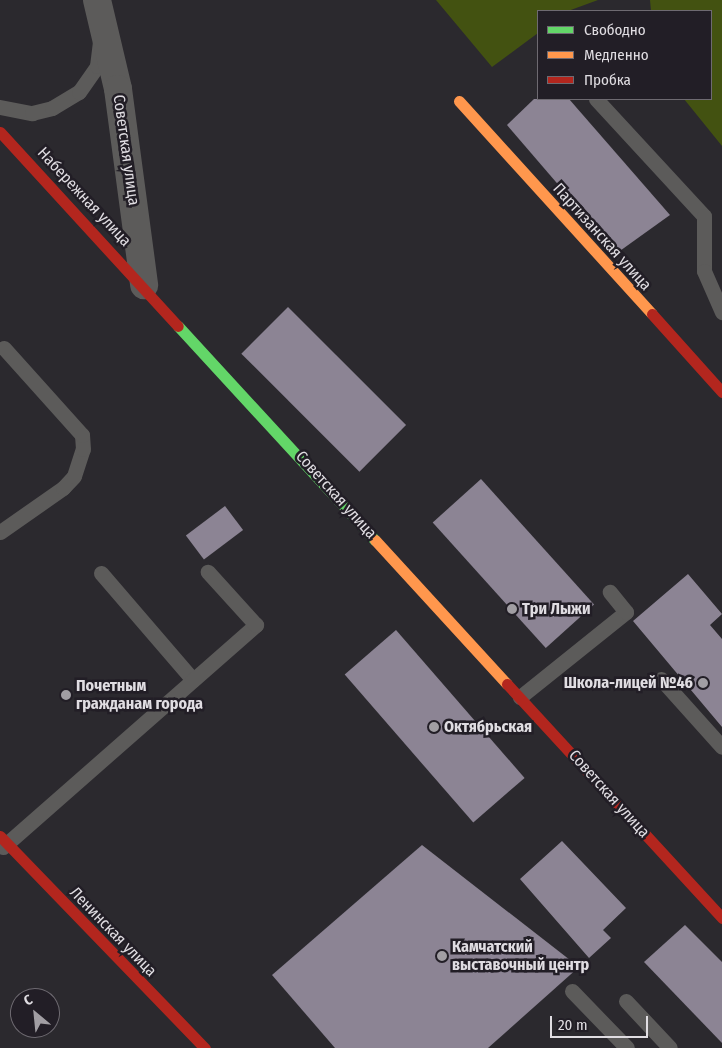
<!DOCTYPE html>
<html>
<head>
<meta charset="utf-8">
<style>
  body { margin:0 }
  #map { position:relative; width:722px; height:1048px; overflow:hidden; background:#2b292e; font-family:"Fira Sans Condensed",sans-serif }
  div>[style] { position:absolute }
  .green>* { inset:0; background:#435211 }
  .building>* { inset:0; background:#8c8494; transform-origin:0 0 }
  .lane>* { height:15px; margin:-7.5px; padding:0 7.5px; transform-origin:7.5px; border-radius:7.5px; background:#5c5b5a }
  .street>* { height:28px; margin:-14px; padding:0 14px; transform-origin:14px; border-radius:14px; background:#5c5b5a }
  .fast>* { height:11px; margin:-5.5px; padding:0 5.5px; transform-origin:5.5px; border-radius:5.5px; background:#63d668 }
  .slow>* { height:11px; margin:-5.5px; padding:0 5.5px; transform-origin:5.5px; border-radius:5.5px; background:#ff974d }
  .jam>* { height:11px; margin:-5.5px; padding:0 5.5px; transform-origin:5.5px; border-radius:5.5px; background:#b3261e }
  .dots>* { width:14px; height:14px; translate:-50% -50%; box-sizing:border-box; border:2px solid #221e26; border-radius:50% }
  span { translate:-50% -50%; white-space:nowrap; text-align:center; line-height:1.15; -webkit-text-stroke:5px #221e26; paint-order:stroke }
  .street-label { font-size:16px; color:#e0dde2 }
  .poi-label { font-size:16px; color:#e0dde2; font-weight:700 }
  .left { translate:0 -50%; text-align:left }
  .right { translate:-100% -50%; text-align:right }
  .legend { position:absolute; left:537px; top:10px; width:175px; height:90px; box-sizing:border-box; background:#221e26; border:1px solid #6e6a71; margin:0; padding:6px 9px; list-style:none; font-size:15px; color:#e0dde2 }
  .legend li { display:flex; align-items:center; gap:10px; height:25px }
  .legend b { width:25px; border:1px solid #6e6a71 }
  .north { position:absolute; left:10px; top:988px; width:50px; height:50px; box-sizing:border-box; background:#221e26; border:1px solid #6e6a71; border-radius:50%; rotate:332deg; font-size:14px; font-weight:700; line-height:20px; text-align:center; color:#e0dde2 }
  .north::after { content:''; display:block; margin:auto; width:18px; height:22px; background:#a19ea3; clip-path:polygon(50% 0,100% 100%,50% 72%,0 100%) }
  .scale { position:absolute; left:550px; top:1016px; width:98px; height:22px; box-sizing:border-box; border:2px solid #e0dde2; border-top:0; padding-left:6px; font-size:15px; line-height:18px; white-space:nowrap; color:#e0dde2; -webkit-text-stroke:4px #221e26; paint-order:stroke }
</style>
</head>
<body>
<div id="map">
  <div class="green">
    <div style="clip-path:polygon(436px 0,598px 0,568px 11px,538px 11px,538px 33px,492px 67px)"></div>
    <div style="clip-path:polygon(650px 0,722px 0,722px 146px,684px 99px,711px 99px,711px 11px,651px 11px)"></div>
  </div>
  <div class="building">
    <div style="clip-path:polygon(534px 99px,569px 99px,670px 215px,617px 253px,507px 125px)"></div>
    <div style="left:288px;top:307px;width:167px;height:66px;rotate:45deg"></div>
    <div style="left:481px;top:479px;width:169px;height:65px;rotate:48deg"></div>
    <div style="left:225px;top:506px;width:30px;height:49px;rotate:53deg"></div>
    <div style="clip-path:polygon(688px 574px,722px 614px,710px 625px,722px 639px,722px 727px,633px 621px)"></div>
    <div style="left:396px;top:630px;width:196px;height:68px;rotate:49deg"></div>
    <div style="clip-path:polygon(562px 841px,626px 908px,603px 930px,611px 938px,589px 958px,520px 879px)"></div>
    <div style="clip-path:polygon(422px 845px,579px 967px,488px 1048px,335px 1048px,272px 975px)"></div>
    <div style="clip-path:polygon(685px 925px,722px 962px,722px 1043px,644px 962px)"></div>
  </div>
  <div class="lane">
    <div style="left:596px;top:99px;width:159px;rotate:47.3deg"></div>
    <div style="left:704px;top:216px;width:55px;rotate:90deg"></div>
    <div style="left:704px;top:271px;width:45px;rotate:66.3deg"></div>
    <div style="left:0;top:107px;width:33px;rotate:11deg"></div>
    <div style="left:32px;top:113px;width:21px;rotate:-14deg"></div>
    <div style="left:52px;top:108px;width:31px;rotate:-31deg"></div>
    <div style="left:79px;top:92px;width:32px;rotate:-55deg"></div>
    <div style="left:97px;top:66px;width:24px;rotate:-83deg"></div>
    <div style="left:0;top:532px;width:77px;rotate:-34.9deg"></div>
    <div style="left:63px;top:488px;width:16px;rotate:-47deg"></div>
    <div style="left:74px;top:476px;width:28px;rotate:-72deg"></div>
    <div style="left:83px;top:449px;width:14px;rotate:-94deg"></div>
    <div style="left:82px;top:435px;width:117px;rotate:-131.9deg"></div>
    <div style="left:101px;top:573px;width:141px;rotate:49.3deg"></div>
    <div style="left:661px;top:679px;width:91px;rotate:48.1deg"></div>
    <div style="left:520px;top:697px;width:136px;rotate:-38.7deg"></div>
    <div style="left:626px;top:612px;width:26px;rotate:-129deg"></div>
    <div style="left:3px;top:847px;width:337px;rotate:-41.3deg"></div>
    <div style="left:256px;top:625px;width:72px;rotate:-132.2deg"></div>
    <div style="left:572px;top:991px;width:79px;rotate:46deg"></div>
    <div style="left:626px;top:1001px;width:64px;rotate:46.9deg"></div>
  </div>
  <div class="street">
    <div style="left:97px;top:0;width:91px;rotate:76.7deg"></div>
    <div style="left:118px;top:89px;width:198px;rotate:82.4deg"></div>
  </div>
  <div class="fast">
    <div style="left:178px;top:326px;width:291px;rotate:47.4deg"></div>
  </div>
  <div class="slow">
    <div style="left:459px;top:101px;width:287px;rotate:47.8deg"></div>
    <div style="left:375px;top:540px;width:195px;rotate:47.5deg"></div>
  </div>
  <div class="jam">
    <div style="left:0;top:132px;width:263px;rotate:47.5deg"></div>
    <div style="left:652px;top:314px;width:105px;rotate:48.1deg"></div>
    <div style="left:507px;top:684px;width:318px;rotate:47.4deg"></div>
    <div style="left:0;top:836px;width:295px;rotate:46deg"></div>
  </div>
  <div class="dots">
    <div style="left:512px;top:609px;background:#a19ea3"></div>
    <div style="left:703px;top:683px;background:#a19ea3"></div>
    <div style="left:66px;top:695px;background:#a19ea3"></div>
    <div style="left:434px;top:727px;background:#a19ea3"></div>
    <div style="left:442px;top:956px;background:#a19ea3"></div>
  </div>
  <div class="street-label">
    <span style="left:126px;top:150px;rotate:82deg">Советская улица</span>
    <span style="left:84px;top:197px;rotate:47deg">Набережная улица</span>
    <span style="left:602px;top:237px;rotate:48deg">Партизанская улица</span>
    <span style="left:336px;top:495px;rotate:48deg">Советская улица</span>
    <span style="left:609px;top:794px;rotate:48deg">Советская улица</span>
    <span style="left:113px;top:932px;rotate:46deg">Ленинская улица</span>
  </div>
  <div class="poi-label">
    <span class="left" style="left:522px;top:609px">Три Лыжи</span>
    <span class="right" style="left:693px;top:683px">Школа-лицей №46</span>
    <span class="left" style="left:76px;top:695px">Почетным<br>гражданам города</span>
    <span class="left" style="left:444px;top:727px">Октябрьская</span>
    <span class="left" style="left:452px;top:956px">Камчатский<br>выставочный центр</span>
  </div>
  <ul class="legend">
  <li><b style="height:6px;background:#63d668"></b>Свободно</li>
  <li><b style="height:6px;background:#ff974d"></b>Медленно</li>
  <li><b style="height:6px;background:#b3261e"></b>Пробка</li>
  </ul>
  <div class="north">С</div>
  <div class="scale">20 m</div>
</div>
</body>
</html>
